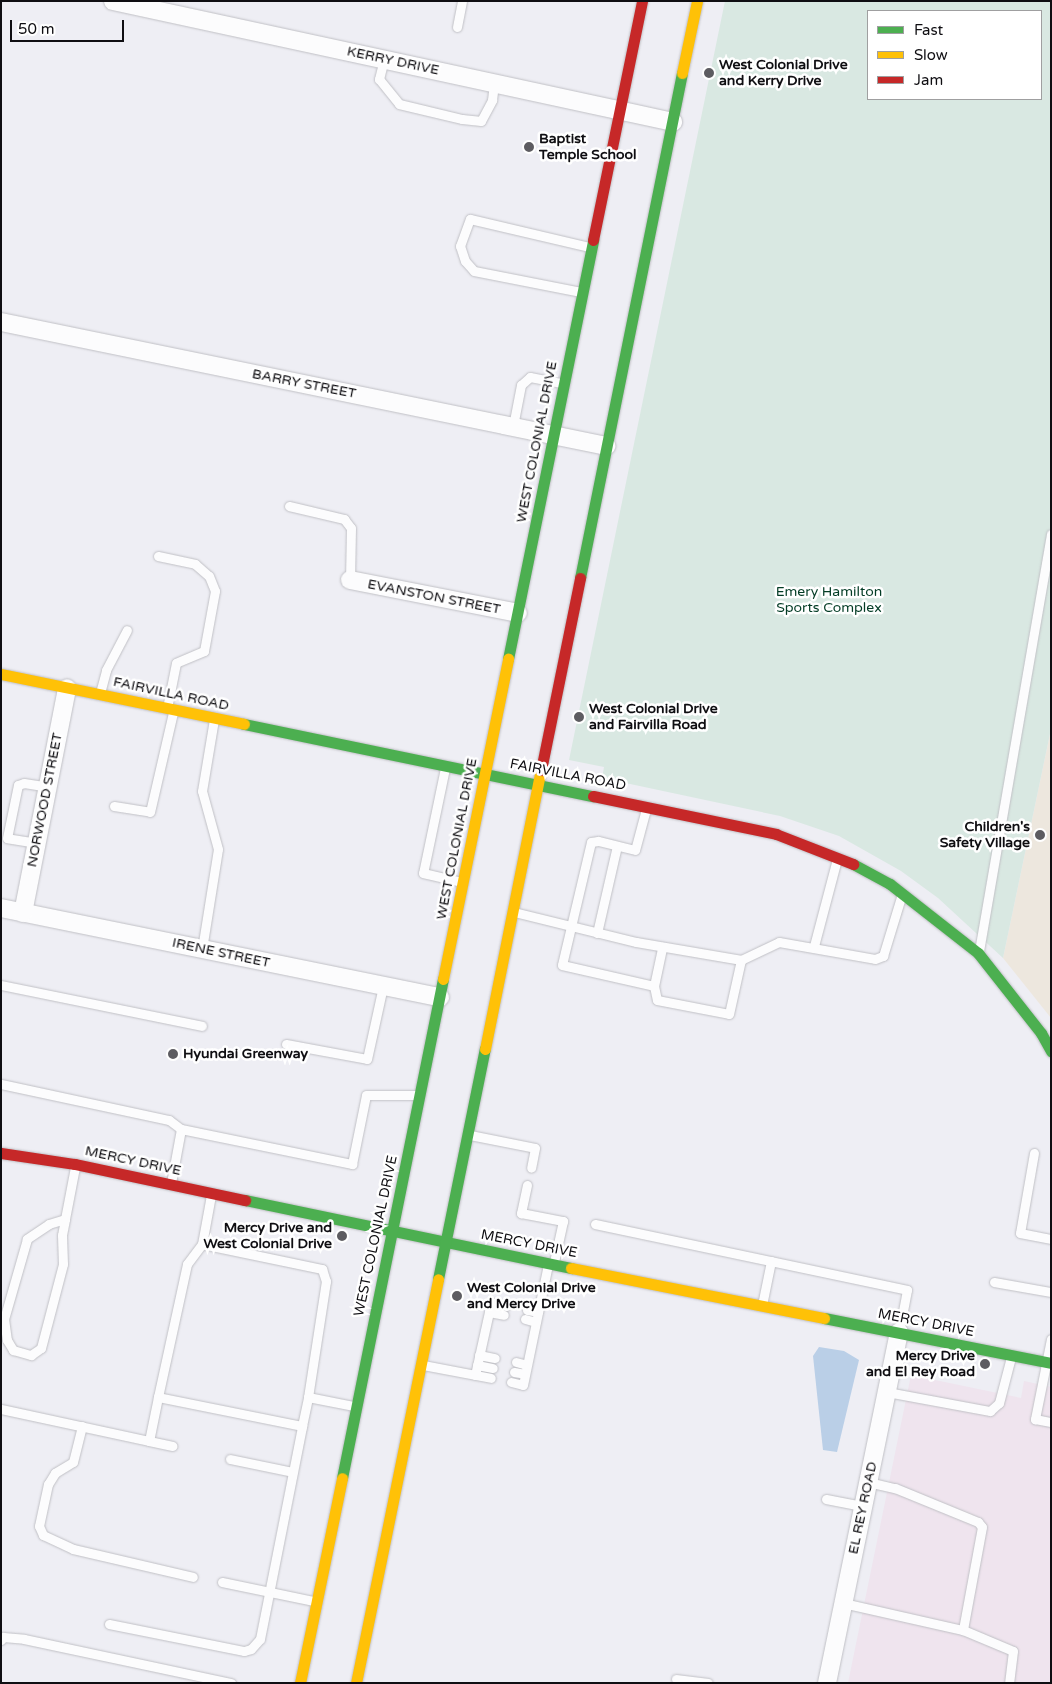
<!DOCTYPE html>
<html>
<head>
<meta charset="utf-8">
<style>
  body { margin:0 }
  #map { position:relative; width:1052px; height:1684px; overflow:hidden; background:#eeeef4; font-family:"Varela Round",sans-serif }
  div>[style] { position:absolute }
  .industrial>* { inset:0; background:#efe4ee }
  .education>* { inset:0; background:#ede7de }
  .green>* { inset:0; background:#d9e8e2 }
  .water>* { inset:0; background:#bacfe7 }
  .roads { filter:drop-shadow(0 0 1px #c0c0c5) drop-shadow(0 0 1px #c0c0c5) }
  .lane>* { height:9px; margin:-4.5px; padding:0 4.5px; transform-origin:4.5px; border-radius:4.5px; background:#fcfcfd }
  .street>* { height:18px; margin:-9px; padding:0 9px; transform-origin:9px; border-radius:9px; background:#fcfcfd }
  .fast>* { height:11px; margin:-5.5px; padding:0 5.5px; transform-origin:5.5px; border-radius:5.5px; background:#4caf50 }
  .slow>* { height:11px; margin:-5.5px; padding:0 5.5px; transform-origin:5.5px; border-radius:5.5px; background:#ffc107 }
  .jam>* { height:11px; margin:-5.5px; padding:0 5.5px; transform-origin:5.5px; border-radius:5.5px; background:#c62828 }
  .dots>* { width:14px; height:14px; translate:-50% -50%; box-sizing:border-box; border:2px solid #fff; border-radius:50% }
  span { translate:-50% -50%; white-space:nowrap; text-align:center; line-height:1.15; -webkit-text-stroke:5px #fff; paint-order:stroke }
  .street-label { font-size:14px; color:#0f0e12 }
  .poi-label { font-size:14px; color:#0f0e12; font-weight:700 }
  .left { translate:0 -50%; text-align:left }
  .right { translate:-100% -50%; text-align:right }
  .park-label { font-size:14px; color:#033c25 }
  .frame { position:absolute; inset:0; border:2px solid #0f0e12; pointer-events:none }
  .legend { position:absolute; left:867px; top:10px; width:175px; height:90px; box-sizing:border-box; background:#fff; border:1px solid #9f9fa0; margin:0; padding:6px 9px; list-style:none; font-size:15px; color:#0f0e12 }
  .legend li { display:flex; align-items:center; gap:10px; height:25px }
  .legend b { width:25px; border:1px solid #9f9fa0 }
  .scale { position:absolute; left:10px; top:20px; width:114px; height:22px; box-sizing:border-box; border:2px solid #0f0e12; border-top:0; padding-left:6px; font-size:15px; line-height:18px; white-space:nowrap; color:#0f0e12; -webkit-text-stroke:4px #fff; paint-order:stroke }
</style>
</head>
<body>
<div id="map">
  <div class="industrial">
    <div style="clip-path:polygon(911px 1375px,1021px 1398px,1024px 1381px,1051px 1387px,1051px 1683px,848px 1683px)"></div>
  </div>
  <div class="education">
    <div style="clip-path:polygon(1051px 729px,1051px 1018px,1003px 958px)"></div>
  </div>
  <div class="green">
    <div style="clip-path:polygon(evenodd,725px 1px,1051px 1px,1051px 729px,1003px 958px,938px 898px,901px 871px,839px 836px,780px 816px,602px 778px,604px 767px,569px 760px,725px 1px,868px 11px,1041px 11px,1041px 99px,868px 99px,868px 11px)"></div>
  </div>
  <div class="water">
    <div style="clip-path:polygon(819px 1347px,844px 1351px,859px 1360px,837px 1452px,823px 1450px,813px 1356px)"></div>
  </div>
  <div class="roads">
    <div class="lane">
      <div style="left:457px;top:27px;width:26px;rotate:-79deg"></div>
      <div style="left:384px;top:59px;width:21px;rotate:104deg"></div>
      <div style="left:379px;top:79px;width:32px;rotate:51deg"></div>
      <div style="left:399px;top:104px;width:65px;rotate:13.4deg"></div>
      <div style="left:462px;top:119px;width:19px;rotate:6deg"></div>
      <div style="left:481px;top:121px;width:24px;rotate:-62deg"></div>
      <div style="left:492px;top:100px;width:17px;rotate:-83deg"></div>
      <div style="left:581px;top:292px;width:109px;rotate:-168.9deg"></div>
      <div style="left:474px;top:271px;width:13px;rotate:-132deg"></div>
      <div style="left:465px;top:261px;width:16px;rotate:-108deg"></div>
      <div style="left:460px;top:246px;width:29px;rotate:-70deg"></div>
      <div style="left:470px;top:219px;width:122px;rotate:13.2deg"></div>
      <div style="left:513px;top:426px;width:42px;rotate:-79deg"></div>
      <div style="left:521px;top:385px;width:12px;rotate:-42deg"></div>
      <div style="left:530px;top:377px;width:32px;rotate:11deg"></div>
      <div style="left:289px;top:506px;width:57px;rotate:13.3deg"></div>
      <div style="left:344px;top:519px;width:11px;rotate:52deg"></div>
      <div style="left:351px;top:528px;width:52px;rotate:91.1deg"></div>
      <div style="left:158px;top:556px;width:38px;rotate:12deg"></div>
      <div style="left:195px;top:564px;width:18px;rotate:41deg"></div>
      <div style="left:209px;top:576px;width:16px;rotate:68deg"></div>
      <div style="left:215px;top:591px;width:61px;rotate:100.4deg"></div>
      <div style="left:204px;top:651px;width:30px;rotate:157deg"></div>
      <div style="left:176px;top:663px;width:46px;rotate:101.3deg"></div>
      <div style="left:100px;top:693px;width:24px;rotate:-75deg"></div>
      <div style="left:106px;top:670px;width:45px;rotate:-62.3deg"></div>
      <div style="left:445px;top:768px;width:107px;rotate:101.8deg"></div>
      <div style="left:423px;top:873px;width:37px;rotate:13deg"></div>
      <div style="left:114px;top:806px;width:36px;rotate:9deg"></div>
      <div style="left:150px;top:812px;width:103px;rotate:-77deg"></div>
      <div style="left:646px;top:809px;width:42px;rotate:105deg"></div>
      <div style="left:635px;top:850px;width:38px;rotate:-166deg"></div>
      <div style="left:598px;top:841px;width:7px;rotate:172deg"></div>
      <div style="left:591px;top:842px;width:126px;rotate:103.3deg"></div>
      <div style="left:562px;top:965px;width:94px;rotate:12.9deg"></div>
      <div style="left:654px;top:986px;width:40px;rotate:-78deg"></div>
      <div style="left:37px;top:843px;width:30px;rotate:-171deg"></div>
      <div style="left:7px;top:838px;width:54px;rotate:-78.3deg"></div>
      <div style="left:18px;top:785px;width:6px;rotate:-18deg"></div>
      <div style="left:24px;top:783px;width:24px;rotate:9deg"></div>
      <div style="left:514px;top:912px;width:126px;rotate:13.8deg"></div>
      <div style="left:636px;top:942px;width:107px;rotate:9.7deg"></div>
      <div style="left:741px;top:960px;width:42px;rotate:-25.3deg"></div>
      <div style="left:779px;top:942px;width:97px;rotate:10deg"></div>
      <div style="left:875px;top:959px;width:9px;rotate:-21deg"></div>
      <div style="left:883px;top:956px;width:65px;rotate:-73deg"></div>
      <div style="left:597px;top:933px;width:89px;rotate:-77.1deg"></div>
      <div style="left:814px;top:946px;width:90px;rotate:-75.2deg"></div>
      <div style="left:202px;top:949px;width:101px;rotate:-80.9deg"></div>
      <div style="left:218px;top:849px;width:60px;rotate:-105.4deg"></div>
      <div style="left:202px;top:791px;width:73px;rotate:-80.5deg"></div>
      <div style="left:979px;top:951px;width:423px;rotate:-80.2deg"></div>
      <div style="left:1px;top:985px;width:205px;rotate:11.5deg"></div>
      <div style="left:654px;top:986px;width:14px;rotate:78deg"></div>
      <div style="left:657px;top:1000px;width:73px;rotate:11deg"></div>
      <div style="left:729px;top:1014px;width:55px;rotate:-77.5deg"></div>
      <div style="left:286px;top:1044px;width:82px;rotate:10.5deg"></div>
      <div style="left:367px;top:1059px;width:75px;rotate:-77.6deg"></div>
      <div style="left:1px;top:1084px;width:172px;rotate:12.1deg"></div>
      <div style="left:169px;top:1120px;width:15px;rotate:37deg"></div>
      <div style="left:470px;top:1135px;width:66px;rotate:11.3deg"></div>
      <div style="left:535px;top:1148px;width:20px;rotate:101deg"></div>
      <div style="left:1034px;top:1153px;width:81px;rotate:99.9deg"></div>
      <div style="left:1020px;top:1233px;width:32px;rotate:11deg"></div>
      <div style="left:171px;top:1183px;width:55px;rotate:-79.5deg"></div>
      <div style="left:181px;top:1129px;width:175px;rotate:11.6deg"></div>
      <div style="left:352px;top:1164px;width:70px;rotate:-78.5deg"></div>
      <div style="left:366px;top:1095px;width:51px"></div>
      <div style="left:527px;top:1185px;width:29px;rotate:102deg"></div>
      <div style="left:521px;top:1213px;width:43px;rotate:10.8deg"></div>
      <div style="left:563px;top:1221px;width:42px;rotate:102.4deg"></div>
      <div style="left:65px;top:1219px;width:17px;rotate:163deg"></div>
      <div style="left:49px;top:1224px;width:27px;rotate:146deg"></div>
      <div style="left:27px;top:1239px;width:83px;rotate:106deg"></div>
      <div style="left:4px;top:1319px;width:21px;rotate:82deg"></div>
      <div style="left:7px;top:1340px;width:12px;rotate:59deg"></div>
      <div style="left:13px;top:1350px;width:19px;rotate:16deg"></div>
      <div style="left:31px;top:1355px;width:12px;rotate:-35deg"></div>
      <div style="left:41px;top:1348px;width:87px;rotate:-75.3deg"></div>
      <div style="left:63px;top:1264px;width:29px;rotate:-92deg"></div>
      <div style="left:62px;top:1235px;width:16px;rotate:-79deg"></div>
      <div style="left:65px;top:1219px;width:53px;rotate:-79.1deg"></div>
      <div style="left:595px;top:1224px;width:319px;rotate:11.9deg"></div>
      <div style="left:907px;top:1290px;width:43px;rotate:100.8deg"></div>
      <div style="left:202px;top:1244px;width:123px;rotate:11.8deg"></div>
      <div style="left:322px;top:1269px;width:13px;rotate:72deg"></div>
      <div style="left:326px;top:1281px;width:117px;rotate:98.8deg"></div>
      <div style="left:308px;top:1397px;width:47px;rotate:11.1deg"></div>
      <div style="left:994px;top:1282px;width:58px;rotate:10deg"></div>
      <div style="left:762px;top:1305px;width:45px;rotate:-78.4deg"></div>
      <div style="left:527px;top:1310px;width:11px;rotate:10deg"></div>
      <div style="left:489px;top:1312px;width:15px;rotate:11deg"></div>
      <div style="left:525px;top:1319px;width:11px;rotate:15deg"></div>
      <div style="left:1051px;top:1339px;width:82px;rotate:101.3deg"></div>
      <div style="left:1035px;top:1419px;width:16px;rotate:11deg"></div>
      <div style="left:479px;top:1355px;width:16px;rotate:11deg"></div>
      <div style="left:516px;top:1362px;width:11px;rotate:15deg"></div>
      <div style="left:423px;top:1365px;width:69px;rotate:10.8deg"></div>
      <div style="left:477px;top:1365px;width:16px;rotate:11deg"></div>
      <div style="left:514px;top:1372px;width:11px;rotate:10deg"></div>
      <div style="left:475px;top:1375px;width:65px;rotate:-77.5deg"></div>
      <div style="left:489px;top:1312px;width:10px;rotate:-61deg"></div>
      <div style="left:494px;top:1303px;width:12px;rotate:14deg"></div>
      <div style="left:511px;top:1382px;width:12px;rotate:14deg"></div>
      <div style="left:523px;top:1385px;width:124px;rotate:-78.3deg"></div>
      <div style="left:887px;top:1392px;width:105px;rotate:10.5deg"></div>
      <div style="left:990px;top:1411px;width:12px;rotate:-42deg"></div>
      <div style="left:999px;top:1403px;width:48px;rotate:-75.4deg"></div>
      <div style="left:1px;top:1409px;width:151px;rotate:12.2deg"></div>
      <div style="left:149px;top:1441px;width:45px;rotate:-78.4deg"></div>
      <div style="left:82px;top:1426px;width:37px;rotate:104deg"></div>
      <div style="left:73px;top:1462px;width:21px;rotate:149deg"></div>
      <div style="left:55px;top:1473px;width:13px;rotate:122deg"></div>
      <div style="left:48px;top:1484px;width:43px;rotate:102.1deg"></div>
      <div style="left:39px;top:1526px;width:10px;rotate:66deg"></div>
      <div style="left:43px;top:1535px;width:33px;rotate:25deg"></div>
      <div style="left:73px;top:1549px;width:123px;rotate:13.1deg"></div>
      <div style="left:302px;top:1426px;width:30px;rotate:-78deg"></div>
      <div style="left:149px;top:1441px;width:24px;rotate:12deg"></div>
      <div style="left:230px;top:1459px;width:64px;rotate:11.7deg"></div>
      <div style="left:868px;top:1482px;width:28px;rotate:13deg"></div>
      <div style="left:895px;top:1488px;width:90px;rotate:22.3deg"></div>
      <div style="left:978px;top:1522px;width:6px;rotate:51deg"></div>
      <div style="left:982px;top:1527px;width:105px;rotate:100.5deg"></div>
      <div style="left:826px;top:1499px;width:38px;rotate:11deg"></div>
      <div style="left:222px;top:1582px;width:94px;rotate:11.7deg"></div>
      <div style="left:843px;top:1603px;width:123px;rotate:12.7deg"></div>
      <div style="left:963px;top:1630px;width:54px;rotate:22.8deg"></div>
      <div style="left:1013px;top:1651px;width:32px;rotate:97deg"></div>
      <div style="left:109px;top:1624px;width:138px;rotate:11.3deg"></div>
      <div style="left:244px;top:1651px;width:7px;rotate:-16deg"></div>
      <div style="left:251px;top:1649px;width:13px;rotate:-48deg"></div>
      <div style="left:260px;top:1639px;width:217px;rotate:-78.8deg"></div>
      <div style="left:302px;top:1426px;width:147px;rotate:-168.6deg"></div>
      <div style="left:158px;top:1397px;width:136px;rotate:-77.7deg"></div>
      <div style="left:187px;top:1264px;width:25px;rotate:-53deg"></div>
      <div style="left:202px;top:1244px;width:50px;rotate:-79.6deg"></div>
      <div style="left:1px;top:1640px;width:4px;rotate:-56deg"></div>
      <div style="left:3px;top:1637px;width:21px;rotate:5deg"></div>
      <div style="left:24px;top:1639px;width:212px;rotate:12deg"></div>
      <div style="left:676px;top:1679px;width:32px;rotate:7deg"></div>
    </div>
    <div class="street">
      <div style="left:113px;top:1px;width:573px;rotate:12.19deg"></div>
      <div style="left:1px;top:322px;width:618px;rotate:11.58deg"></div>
      <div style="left:350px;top:580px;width:171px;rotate:11.1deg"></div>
      <div style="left:1px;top:908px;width:448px;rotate:11.5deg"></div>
      <div style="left:23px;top:913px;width:229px;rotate:-78.9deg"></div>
      <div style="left:827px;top:1683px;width:358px;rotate:-78.4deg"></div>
    </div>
    <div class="fast">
      <div style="left:580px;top:578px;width:515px;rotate:-78.58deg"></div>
      <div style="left:508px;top:659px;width:428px;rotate:-78.5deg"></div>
      <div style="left:244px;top:724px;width:356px;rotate:11.7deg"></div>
      <div style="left:853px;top:864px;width:42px;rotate:28.4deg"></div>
      <div style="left:890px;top:884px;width:112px;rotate:38.1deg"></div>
      <div style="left:978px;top:953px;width:102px;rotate:51.8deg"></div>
      <div style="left:1041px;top:1033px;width:21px;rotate:61deg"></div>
      <div style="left:245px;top:1200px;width:333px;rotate:11.8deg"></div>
      <div style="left:438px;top:1279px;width:235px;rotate:-78.5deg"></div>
      <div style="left:824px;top:1318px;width:231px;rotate:11.2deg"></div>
      <div style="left:342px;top:1478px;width:509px;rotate:-78.56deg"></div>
    </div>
    <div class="slow">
      <div style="left:682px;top:73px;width:74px;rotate:-78.2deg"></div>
      <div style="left:1px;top:674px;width:248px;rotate:11.6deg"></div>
      <div style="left:443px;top:979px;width:327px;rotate:-78.5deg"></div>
      <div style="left:485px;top:1049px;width:285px;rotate:-78.7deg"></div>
      <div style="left:571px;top:1268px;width:258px;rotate:11.2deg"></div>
      <div style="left:300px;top:1683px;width:209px;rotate:-78.4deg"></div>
      <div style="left:356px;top:1683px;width:412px;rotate:-78.5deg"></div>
    </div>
    <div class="jam">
      <div style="left:593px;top:240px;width:244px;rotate:-78.4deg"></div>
      <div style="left:541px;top:770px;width:196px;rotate:-78.5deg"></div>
      <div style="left:593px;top:796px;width:187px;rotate:11.7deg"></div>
      <div style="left:776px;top:834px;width:83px;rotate:21.3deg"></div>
      <div style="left:1px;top:1153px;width:75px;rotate:8.5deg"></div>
      <div style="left:75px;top:1164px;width:174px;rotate:12deg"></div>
    </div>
  </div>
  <div class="dots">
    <div style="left:709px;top:73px;background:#5d5c61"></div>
    <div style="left:529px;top:147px;background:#5d5c61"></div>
    <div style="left:579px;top:717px;background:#5d5c61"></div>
    <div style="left:1040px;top:835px;background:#5d5c61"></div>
    <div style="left:173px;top:1054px;background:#5d5c61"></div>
    <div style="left:342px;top:1236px;background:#5d5c61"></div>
    <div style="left:457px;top:1296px;background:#5d5c61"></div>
    <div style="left:985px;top:1364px;background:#5d5c61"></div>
  </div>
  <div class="street-label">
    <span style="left:393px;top:61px;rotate:12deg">KERRY DRIVE</span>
    <span style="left:304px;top:384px;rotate:11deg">BARRY STREET</span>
    <span style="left:537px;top:442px;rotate:-79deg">WEST COLONIAL DRIVE</span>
    <span style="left:434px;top:597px;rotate:11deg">EVANSTON STREET</span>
    <span style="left:171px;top:694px;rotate:12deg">FAIRVILLA ROAD</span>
    <span style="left:568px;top:775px;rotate:11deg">FAIRVILLA ROAD</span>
    <span style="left:45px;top:800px;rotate:-79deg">NORWOOD STREET</span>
    <span style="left:457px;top:839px;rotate:-79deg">WEST COLONIAL DRIVE</span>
    <span style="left:221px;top:953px;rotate:12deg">IRENE STREET</span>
    <span style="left:133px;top:1161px;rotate:12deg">MERCY DRIVE</span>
    <span style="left:376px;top:1236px;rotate:-78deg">WEST COLONIAL DRIVE</span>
    <span style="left:529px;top:1244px;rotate:11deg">MERCY DRIVE</span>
    <span style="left:926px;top:1323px;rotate:11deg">MERCY DRIVE</span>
    <span style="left:863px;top:1508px;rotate:-78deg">EL REY ROAD</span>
  </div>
  <div class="poi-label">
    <span class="left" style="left:719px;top:73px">West Colonial Drive<br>and Kerry Drive</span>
    <span class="left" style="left:539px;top:147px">Baptist<br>Temple School</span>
    <span class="left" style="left:589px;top:717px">West Colonial Drive<br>and Fairvilla Road</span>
    <span class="right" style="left:1030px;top:835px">Children's<br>Safety Village</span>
    <span class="left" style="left:183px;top:1054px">Hyundai Greenway</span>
    <span class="right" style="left:332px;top:1236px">Mercy Drive and<br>West Colonial Drive</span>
    <span class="left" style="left:467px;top:1296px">West Colonial Drive<br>and Mercy Drive</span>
    <span class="right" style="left:975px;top:1364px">Mercy Drive<br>and El Rey Road</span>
  </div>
  <div class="park-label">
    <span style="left:829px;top:600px">Emery Hamilton<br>Sports Complex</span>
  </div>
  <div class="frame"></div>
  <ul class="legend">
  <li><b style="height:6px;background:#4caf50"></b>Fast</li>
  <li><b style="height:6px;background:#ffc107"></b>Slow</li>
  <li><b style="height:6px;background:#c62828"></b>Jam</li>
  </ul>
  <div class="scale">50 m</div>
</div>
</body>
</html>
